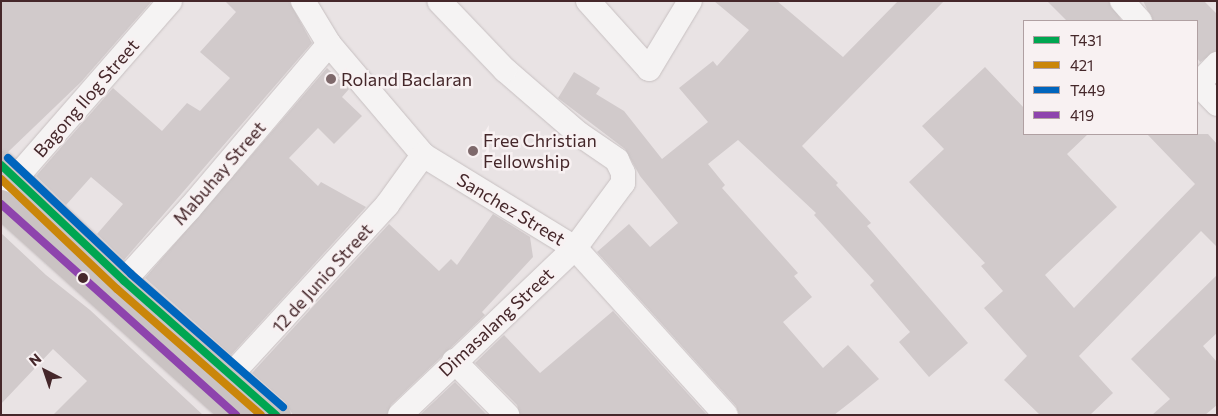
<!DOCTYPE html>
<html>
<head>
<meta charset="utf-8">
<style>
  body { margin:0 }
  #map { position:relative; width:1218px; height:416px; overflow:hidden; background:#e9e3e4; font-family:Commissioner,sans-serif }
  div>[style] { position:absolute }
  .building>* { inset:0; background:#d1cacb }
  .roads { filter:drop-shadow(0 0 1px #c7c0c1) drop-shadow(0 0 1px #c7c0c1) }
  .street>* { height:24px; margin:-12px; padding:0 12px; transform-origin:12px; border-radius:12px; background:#f5f3f3 }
  .secondary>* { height:28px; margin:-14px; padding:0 14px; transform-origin:14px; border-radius:14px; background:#cac3c3 }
  .bus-1>* { height:8px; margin:-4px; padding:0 4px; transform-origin:4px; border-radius:4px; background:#00a651 }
  .bus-2>* { height:8px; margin:-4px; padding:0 4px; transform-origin:4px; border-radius:4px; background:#ca860a }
  .bus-3>* { height:8px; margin:-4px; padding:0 4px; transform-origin:4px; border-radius:4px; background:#0065bd }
  .bus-4>* { height:8px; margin:-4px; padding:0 4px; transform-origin:4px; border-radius:4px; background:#8e44ad }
  .dots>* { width:14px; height:14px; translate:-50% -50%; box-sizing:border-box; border:2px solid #f8f1f2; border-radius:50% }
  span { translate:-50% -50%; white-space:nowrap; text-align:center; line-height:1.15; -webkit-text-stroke:5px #f8f1f2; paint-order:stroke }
  .poi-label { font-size:18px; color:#45272a }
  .left { translate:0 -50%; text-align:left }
  .street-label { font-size:18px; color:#45272a }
  .frame { position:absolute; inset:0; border:2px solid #45272a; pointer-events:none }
  .legend { position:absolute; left:1023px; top:20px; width:175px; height:115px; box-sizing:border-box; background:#f8f1f2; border:1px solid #b0a0a2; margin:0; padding:6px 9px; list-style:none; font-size:15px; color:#45272a }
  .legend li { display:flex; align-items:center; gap:10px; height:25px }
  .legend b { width:25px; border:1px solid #b0a0a2 }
  .north { position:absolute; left:20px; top:346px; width:50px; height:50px; -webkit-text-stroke:4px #f8f1f2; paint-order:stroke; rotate:319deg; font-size:14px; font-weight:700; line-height:20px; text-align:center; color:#45272a }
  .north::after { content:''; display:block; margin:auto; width:18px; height:22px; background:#45272a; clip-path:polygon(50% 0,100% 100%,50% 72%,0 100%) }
</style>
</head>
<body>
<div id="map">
  <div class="building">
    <div style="clip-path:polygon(1px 1px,152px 1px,81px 82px,8px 152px,1px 150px)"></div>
    <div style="clip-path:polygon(225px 1px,289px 1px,312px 43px,124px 260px,97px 234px,123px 204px,91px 177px,66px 205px,36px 176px,113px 88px,162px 131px,187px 103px,200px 111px,230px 78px,200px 52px,236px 12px)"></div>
    <div style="clip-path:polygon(714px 1px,777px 1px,843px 57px,898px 1px,944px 1px,802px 146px,838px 183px,836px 185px,871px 223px,867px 226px,968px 343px,929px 377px,899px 342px,910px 332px,870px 285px,874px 281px,814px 215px,816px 213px,738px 140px,708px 164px,725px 185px,722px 188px,798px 273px,794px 276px,812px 297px,783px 322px,823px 368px,848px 345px,879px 379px,852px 401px,834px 415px,739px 415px,736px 406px,597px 252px,629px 224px,650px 247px,678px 223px,640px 176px,625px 149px,558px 98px,574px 72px,600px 88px,596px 94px,624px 111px,662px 159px,708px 122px,679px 88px,713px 61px,717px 66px,749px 30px)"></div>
    <div style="clip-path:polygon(1047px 1px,1109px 1px,1122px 21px,1067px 21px)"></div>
    <div style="clip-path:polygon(1143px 1px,1204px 1px,1217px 14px,1217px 51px,1200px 62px,1197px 58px,1197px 21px,1153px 21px)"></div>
    <div style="clip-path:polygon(985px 67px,1024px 108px,1024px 134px,1088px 134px,1067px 154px,1117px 207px,1045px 275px,1074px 308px,1195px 184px,1147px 134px,1208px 134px,1217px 144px,1217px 247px,1201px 231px,1079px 356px,1113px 393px,1090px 415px,1040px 415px,1004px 380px,1027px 356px,984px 308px,1003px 291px,981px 266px,985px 263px,909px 182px,944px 149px,922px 126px)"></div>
    <div style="clip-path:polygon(327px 68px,349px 89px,342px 97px,362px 116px,334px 144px,318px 128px,289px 158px,318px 186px,321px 182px,366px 207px,231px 355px,145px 278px)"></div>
    <div style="clip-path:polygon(493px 214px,530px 237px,533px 257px,482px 312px,485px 315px,391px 405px,387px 415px,293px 415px,286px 403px,252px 373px,389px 224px,439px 271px,451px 259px,457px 265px)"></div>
    <div style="clip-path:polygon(1px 233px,46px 275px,90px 310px,203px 415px,53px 415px,87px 381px,53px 349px,1px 404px)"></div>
    <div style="clip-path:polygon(1217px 275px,1217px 333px,1203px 346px,1217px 362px,1217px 405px,1205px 415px,1152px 415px,1170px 399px,1131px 359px)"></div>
    <div style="clip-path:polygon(613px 311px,707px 415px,520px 415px,517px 405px,475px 363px,504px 335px,540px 373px)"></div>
    <div style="clip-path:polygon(455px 382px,487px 415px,420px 415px)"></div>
  </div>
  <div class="roads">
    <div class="street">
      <div style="left:303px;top:1px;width:50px;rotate:58.8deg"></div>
      <div style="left:329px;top:44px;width:145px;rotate:49.7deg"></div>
      <div style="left:423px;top:155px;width:178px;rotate:31.5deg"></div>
      <div style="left:575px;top:248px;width:225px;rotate:47.9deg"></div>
      <div style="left:588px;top:1px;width:91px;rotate:48.1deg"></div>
      <div style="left:649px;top:69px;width:79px;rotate:-58.9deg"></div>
      <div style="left:1122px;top:1px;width:27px;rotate:48deg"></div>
      <div style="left:1197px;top:83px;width:29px;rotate:46deg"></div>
      <div style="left:1198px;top:84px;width:28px;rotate:-46deg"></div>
      <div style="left:1px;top:195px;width:257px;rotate:-48.9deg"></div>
      <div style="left:112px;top:294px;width:116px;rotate:-47.8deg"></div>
      <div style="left:190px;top:208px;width:215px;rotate:-49.7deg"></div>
      <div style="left:454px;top:361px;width:76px;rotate:45.5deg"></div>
      <div style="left:218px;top:389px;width:250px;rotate:-47.4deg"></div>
      <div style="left:387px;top:205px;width:62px;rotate:-54.2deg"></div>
      <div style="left:400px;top:415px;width:242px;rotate:-43.7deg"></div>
      <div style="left:575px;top:248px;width:81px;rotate:-53.6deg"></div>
      <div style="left:623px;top:183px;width:10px;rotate:-90deg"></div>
      <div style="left:623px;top:173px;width:14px;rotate:-115deg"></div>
      <div style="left:617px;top:160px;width:46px;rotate:-145.6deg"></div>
      <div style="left:579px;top:134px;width:98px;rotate:-139.1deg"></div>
      <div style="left:505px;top:70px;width:95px;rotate:-133.7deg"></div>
    </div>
    <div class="secondary">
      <div style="left:1px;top:165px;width:169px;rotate:43.3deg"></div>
      <div style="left:124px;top:281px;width:203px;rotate:41.4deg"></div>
      <div style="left:1px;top:204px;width:316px;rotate:41.9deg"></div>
    </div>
  </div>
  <div class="bus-1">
    <div style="left:1px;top:165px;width:169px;rotate:43.3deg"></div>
    <div style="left:124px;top:281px;width:203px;rotate:41.4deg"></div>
  </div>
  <div class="bus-2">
    <div style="left:1px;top:179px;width:160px;rotate:43.5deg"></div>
    <div style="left:117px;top:289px;width:191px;rotate:41.2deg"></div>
  </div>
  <div class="bus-3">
    <div style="left:8px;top:158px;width:169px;rotate:43.3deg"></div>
    <div style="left:131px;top:274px;width:202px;rotate:41.2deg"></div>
  </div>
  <div class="bus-4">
    <div style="left:1px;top:204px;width:316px;rotate:41.9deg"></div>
  </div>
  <div class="dots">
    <div style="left:331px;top:79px;background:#7e696b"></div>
    <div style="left:473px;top:151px;background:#7e696b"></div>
    <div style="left:83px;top:278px;background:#45272a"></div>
  </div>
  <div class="poi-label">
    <span class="left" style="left:341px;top:79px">Roland Baclaran</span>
    <span class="left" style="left:483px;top:151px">Free Christian<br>Fellowship</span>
  </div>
  <div class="street-label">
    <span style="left:86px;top:98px;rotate:-49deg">Bagong Ilog Street</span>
    <span style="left:219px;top:173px;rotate:-49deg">Mabuhay Street</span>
    <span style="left:511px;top:209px;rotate:31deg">Sanchez Street</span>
    <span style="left:322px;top:278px;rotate:-48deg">12 de Junio Street</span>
    <span style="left:496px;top:322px;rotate:-43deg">Dimasalang Street</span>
  </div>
  <div class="frame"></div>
  <ul class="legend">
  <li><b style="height:6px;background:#00a651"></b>T431</li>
  <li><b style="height:6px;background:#ca860a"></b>421</li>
  <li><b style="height:6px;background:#0065bd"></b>T449</li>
  <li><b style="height:6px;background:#8e44ad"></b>419</li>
  </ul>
  <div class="north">N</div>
</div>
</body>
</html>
